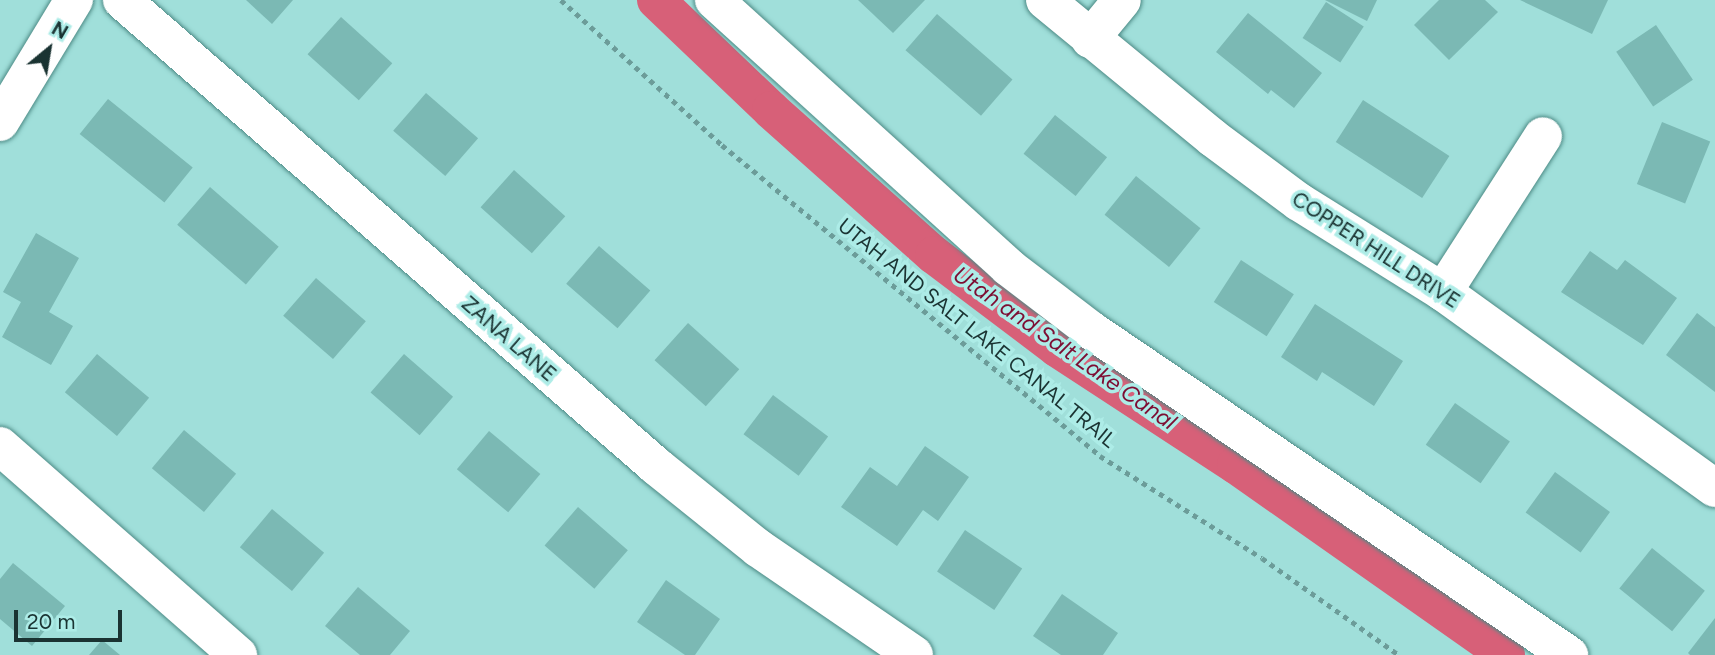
<!DOCTYPE html>
<html>
<head>
<meta charset="utf-8">
<style>
  body { margin:0 }
  #map { position:relative; width:1715px; height:655px; overflow:hidden; background:#a0dfda; font-family:Figtree,sans-serif }
  div>[style] { position:absolute }
  .canal>* { height:38px; margin:-19px; padding:0 19px; transform-origin:19px; border-radius:19px; background:#d76078 }
  .building>* { inset:0; background:#7bb9b4; transform-origin:0 0 }
  .path>* { height:4.5px; margin-top:-2.25px; transform-origin:0; background:repeating-linear-gradient(90deg,#6c9c99 0 5px,transparent 0 10px) }
  .roads { filter:drop-shadow(0 0 2px #4c8a85) drop-shadow(0 0 2px #4c8a85) }
  .minor>* { height:38px; margin:-19px; padding:0 19px; transform-origin:19px; border-radius:19px; background:#fff }
  span { translate:-50% -50%; white-space:nowrap; text-align:center; line-height:1.15; -webkit-text-stroke:7px #adece7; paint-order:stroke }
  .street-label { font-size:21px; color:#1a3332 }
  .water-label { font-size:23px; color:#7d0d32; font-style:italic }
  .north { position:absolute; left:14px; top:14px; width:70px; height:70px; -webkit-text-stroke:5px #adece7; paint-order:stroke; rotate:30deg; font-size:19px; font-weight:700; line-height:28px; text-align:center; color:#1a3332 }
  .north::after { content:''; display:block; margin:auto; width:24px; height:32px; background:#1a3332; clip-path:polygon(50% 0,100% 100%,50% 72%,0 100%) }
  .scale { position:absolute; left:14px; top:610px; width:108px; height:32px; box-sizing:border-box; border:4px solid #1a3332; border-top:0; padding-left:9px; font-size:21px; line-height:24px; white-space:nowrap; color:#1a3332; -webkit-text-stroke:5px #adece7; paint-order:stroke }
</style>
</head>
<body>
<div id="map">
  <div class="canal">
    <div style="left:656px;top:0;width:159px;rotate:43.7deg"></div>
    <div style="left:771px;top:110px;width:218px;rotate:41.7deg"></div>
    <div style="left:934px;top:255px;width:154px;rotate:37.1deg"></div>
    <div style="left:1057px;top:348px;width:214px;rotate:33.2deg"></div>
    <div style="left:1236px;top:465px;width:330px;rotate:35.1deg"></div>
  </div>
  <div class="building">
    <div style="clip-path:polygon(246px 0,293px 0,272px 24px)"></div>
    <div style="clip-path:polygon(858px 0,925px 0,893px 33px)"></div>
    <div style="clip-path:polygon(1325px 0,1377px 0,1367px 21px)"></div>
    <div style="clip-path:polygon(1439px 0,1485px 0,1498px 12px,1449px 60px,1414px 25px)"></div>
    <div style="clip-path:polygon(1520px 0,1608px 0,1592px 34px)"></div>
    <div style="left:1326px;top:2px;width:45px;height:43px;rotate:33deg"></div>
    <div style="clip-path:polygon(1248px 13px,1322px 73px,1294px 108px,1271px 90px,1268px 94px,1216px 52px)"></div>
    <div style="left:937px;top:14px;width:100px;height:48px;rotate:41deg"></div>
    <div style="left:341px;top:17px;width:69px;height:50px;rotate:42deg"></div>
    <div style="left:1656px;top:25px;width:66px;height:48px;rotate:56deg"></div>
    <div style="left:426px;top:93px;width:69px;height:50px;rotate:41deg"></div>
    <div style="left:108px;top:99px;width:109px;height:45px;rotate:39deg"></div>
    <div style="left:1363px;top:100px;width:103px;height:50px;rotate:33deg"></div>
    <div style="left:1055px;top:115px;width:67px;height:50px;rotate:39deg"></div>
    <div style="left:1662px;top:122px;width:52px;height:67px;rotate:22deg"></div>
    <div style="left:514px;top:170px;width:69px;height:50px;rotate:42deg"></div>
    <div style="left:1136px;top:176px;width:83px;height:50px;rotate:39deg"></div>
    <div style="left:210px;top:187px;width:91px;height:50px;rotate:41deg"></div>
    <div style="clip-path:polygon(36px 233px,79px 258px,49px 312px,73px 326px,51px 365px,2px 337px,21px 302px,3px 292px)"></div>
    <div style="left:599px;top:246px;width:68px;height:50px;rotate:41deg"></div>
    <div style="clip-path:polygon(1590px 251px,1617px 270px,1625px 260px,1677px 298px,1643px 345px,1561px 292px)"></div>
    <div style="left:1241px;top:260px;width:63px;height:50px;rotate:33deg"></div>
    <div style="left:316px;top:278px;width:66px;height:50px;rotate:41deg"></div>
    <div style="clip-path:polygon(1315px 304px,1403px 361px,1374px 406px,1322px 372px,1317px 381px,1281px 357px)"></div>
    <div style="clip-path:polygon(1697px 313px,1715px 327px,1715px 392px,1666px 355px)"></div>
    <div style="left:688px;top:323px;width:69px;height:50px;rotate:42deg"></div>
    <div style="left:97px;top:354px;width:68px;height:50px;rotate:40deg"></div>
    <div style="left:404px;top:354px;width:65px;height:51px;rotate:41deg"></div>
    <div style="left:773px;top:395px;width:69px;height:49px;rotate:37deg"></div>
    <div style="left:1455px;top:403px;width:67px;height:51px;rotate:35deg"></div>
    <div style="left:184px;top:430px;width:68px;height:50px;rotate:40deg"></div>
    <div style="left:489px;top:431px;width:67px;height:50px;rotate:40deg"></div>
    <div style="clip-path:polygon(925px 446px,969px 477px,938px 521px,923px 510px,897px 546px,841px 507px,870px 467px,897px 486px)"></div>
    <div style="left:1555px;top:472px;width:68px;height:50px;rotate:36deg"></div>
    <div style="left:578px;top:507px;width:66px;height:51px;rotate:41deg"></div>
    <div style="left:272px;top:509px;width:68px;height:50px;rotate:40deg"></div>
    <div style="left:965px;top:530px;width:69px;height:50px;rotate:34deg"></div>
    <div style="left:1652px;top:548px;width:68px;height:52px;rotate:39deg"></div>
    <div style="clip-path:polygon(13px 563px,65px 606px,32px 646px,0 619px,0 579px)"></div>
    <div style="clip-path:polygon(666px 580px,720px 619px,695px 655px,685px 655px,637px 622px)"></div>
    <div style="clip-path:polygon(358px 587px,410px 631px,390px 655px,360px 655px,325px 626px)"></div>
    <div style="clip-path:polygon(1062px 594px,1118px 633px,1103px 655px,1061px 655px,1033px 636px)"></div>
    <div style="clip-path:polygon(1715px 618px,1715px 655px,1690px 655px,1688px 653px)"></div>
    <div style="clip-path:polygon(102px 640px,120px 655px,89px 655px)"></div>
  </div>
  <div class="path">
    <div style="left:561px;top:0;width:217px;rotate:42deg"></div>
    <div style="left:722px;top:145px;width:489px;rotate:39.4deg"></div>
    <div style="left:1100px;top:456px;width:191px;rotate:32.2deg"></div>
    <div style="left:1262px;top:558px;width:168px;rotate:35.3deg"></div>
  </div>
  <div class="roads">
    <div class="minor">
      <div style="left:122px;top:0;width:709px;rotate:41.11deg"></div>
      <div style="left:656px;top:466px;width:131px;rotate:38.8deg"></div>
      <div style="left:758px;top:548px;width:189px;rotate:34.4deg"></div>
      <div style="left:714px;top:0;width:397px;rotate:42.2deg"></div>
      <div style="left:1008px;top:267px;width:106px;rotate:37.3deg"></div>
      <div style="left:1092px;top:331px;width:577px;rotate:34.19deg"></div>
      <div style="left:1045px;top:0;width:217px;rotate:39.4deg"></div>
      <div style="left:1213px;top:138px;width:107px;rotate:36.7deg"></div>
      <div style="left:1299px;top:202px;width:170px;rotate:32deg"></div>
      <div style="left:1443px;top:292px;width:335px;rotate:35.8deg"></div>
      <div style="left:1090px;top:39px;width:50px;rotate:-50.6deg"></div>
      <div style="left:0;top:122px;width:143px;rotate:-58.8deg"></div>
      <div style="left:1443px;top:292px;width:185px;rotate:-57.3deg"></div>
      <div style="left:0;top:446px;width:317px;rotate:41.3deg"></div>
    </div>
  </div>
  <div class="street-label">
    <span style="left:1376px;top:250px;rotate:33deg">COPPER HILL DRIVE</span>
    <span style="left:977px;top:333px;rotate:39deg">UTAH AND SALT LAKE CANAL TRAIL</span>
    <span style="left:509px;top:339px;rotate:41deg">ZANA LANE</span>
  </div>
  <div class="water-label">
    <span style="left:1065px;top:348px;rotate:35deg">Utah and Salt Lake Canal</span>
  </div>
  <div class="north">N</div>
  <div class="scale">20 m</div>
</div>
</body>
</html>
